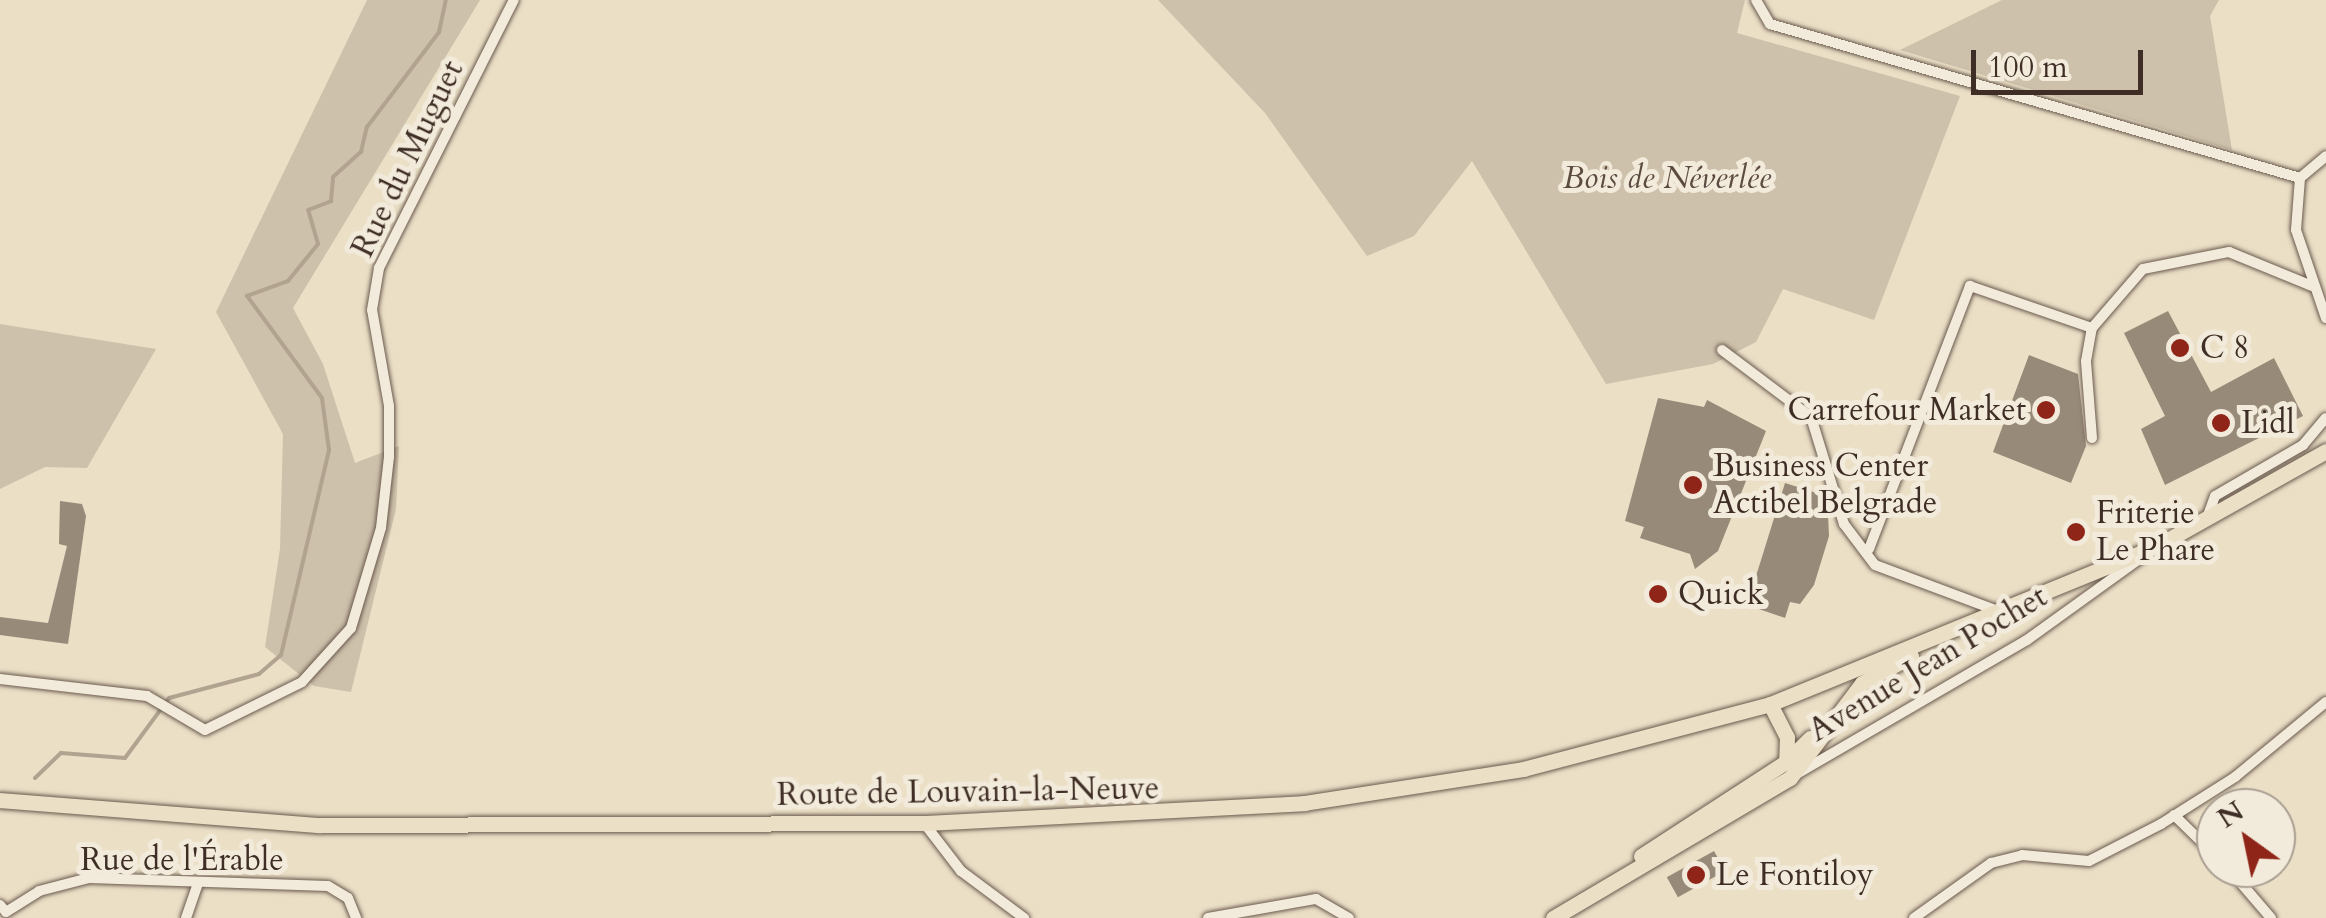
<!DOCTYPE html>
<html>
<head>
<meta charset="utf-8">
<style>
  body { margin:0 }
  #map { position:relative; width:2326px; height:918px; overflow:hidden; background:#ebdfc6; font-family:Cardo,serif }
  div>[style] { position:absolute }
  .green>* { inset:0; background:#cec1ab }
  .stream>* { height:4px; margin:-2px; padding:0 2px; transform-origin:2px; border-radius:2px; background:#b1a390 }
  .building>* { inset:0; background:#988a79; transform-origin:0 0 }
  .roads { filter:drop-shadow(0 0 2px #6a5a4e) drop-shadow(0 0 2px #6a5a4e) }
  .minor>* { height:10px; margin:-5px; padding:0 5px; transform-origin:5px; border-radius:5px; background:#f2eada }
  .primary>* { height:15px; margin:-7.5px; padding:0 7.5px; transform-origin:7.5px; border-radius:7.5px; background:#ebdfc6 }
  .dots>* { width:28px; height:28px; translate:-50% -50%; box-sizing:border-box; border:5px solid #f2eada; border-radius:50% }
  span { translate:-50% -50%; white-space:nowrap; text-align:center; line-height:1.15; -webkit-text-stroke:10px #f2eada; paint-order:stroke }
  .street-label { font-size:32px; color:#3f2e26 }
  .park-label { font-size:32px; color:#5c4b41; font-style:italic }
  .poi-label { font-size:32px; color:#3f2e26 }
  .left { translate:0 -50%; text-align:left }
  .right { translate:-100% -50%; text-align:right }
  .north { position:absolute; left:2196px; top:788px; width:100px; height:100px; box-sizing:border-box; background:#f2eada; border:2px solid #aa9f92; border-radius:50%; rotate:327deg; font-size:28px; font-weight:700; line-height:40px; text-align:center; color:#3f2e26 }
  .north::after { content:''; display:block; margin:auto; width:35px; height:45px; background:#8f2418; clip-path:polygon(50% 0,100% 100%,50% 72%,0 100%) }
  .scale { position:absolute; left:1971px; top:50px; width:172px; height:45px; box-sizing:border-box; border:5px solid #3f2e26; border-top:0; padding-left:12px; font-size:30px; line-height:35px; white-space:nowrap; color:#3f2e26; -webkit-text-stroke:8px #f2eada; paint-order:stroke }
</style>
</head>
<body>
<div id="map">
  <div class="green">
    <div style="clip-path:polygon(367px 0,480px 0,293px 308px,323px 364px,355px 463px,399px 446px,396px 509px,351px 692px,314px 686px,265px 647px,280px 549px,283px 434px,216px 312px)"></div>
    <div style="clip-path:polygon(1158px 0,1745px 0,1737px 33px,1960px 96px,1874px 320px,1783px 289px,1756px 342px,1713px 364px,1606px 384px,1472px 161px,1414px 236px,1367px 256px,1265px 113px)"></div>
    <div style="clip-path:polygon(2002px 0,2219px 0,2210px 16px,2232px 150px,1900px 50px)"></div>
    <div style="clip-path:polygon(0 324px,156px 349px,87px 468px,45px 467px,0 489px)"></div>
  </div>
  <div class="stream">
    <div style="left:35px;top:778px;width:36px;rotate:-44deg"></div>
    <div style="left:61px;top:753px;width:64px;rotate:4.5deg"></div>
    <div style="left:125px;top:758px;width:74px;rotate:-53.7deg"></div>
    <div style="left:169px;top:698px;width:93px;rotate:-14.9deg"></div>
    <div style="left:259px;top:674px;width:29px;rotate:-41deg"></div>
    <div style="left:281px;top:655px;width:211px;rotate:-76.8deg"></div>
    <div style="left:329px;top:450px;width:52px;rotate:-97.7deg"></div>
    <div style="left:322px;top:398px;width:127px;rotate:-126.3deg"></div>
    <div style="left:247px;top:296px;width:44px;rotate:-20.1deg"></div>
    <div style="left:288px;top:281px;width:48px;rotate:-51deg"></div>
    <div style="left:318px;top:244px;width:35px;rotate:-106deg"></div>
    <div style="left:308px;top:210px;width:25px;rotate:-21deg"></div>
    <div style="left:331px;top:201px;width:24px;rotate:-85deg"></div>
    <div style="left:333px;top:177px;width:38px;rotate:-42deg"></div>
    <div style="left:361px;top:152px;width:26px;rotate:-77deg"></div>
    <div style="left:367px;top:127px;width:119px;rotate:-52.8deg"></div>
    <div style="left:439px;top:32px;width:33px;rotate:-78deg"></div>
  </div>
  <div class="building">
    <div style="clip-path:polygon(2168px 311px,2211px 392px,2274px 358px,2303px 416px,2165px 485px,2141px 429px,2165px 416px,2124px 333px)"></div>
    <div style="clip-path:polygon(2029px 355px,2078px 374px,2086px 446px,2071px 483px,1993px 452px)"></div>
    <div style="clip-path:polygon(1658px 398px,1704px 407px,1707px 400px,1766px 431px,1718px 551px,1695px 569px,1690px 554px,1640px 538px,1644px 527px,1625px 521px)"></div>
    <div style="clip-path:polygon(1785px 483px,1823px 495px,1818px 511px,1828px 514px,1829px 536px,1814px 585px,1800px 604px,1790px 602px,1785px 618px,1747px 605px)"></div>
    <div style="clip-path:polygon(60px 501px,82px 504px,86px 516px,68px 644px,0 635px,0 617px,48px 623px,67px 546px,59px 544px)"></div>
    <div style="left:1714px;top:851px;width:23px;height:54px;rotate:61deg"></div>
  </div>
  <div class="roads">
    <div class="minor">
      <div style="left:1756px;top:0;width:28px;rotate:60deg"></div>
      <div style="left:1770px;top:24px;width:552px;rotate:16.2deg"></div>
      <div style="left:2300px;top:178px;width:52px;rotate:94.4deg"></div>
      <div style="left:2296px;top:230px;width:93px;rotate:71.2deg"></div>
      <div style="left:2300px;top:178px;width:34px;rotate:-40deg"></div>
      <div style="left:1722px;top:350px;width:111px;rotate:37deg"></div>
      <div style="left:1811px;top:417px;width:112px;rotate:72.9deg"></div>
      <div style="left:1844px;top:524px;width:51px;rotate:52.9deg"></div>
      <div style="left:1875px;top:565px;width:131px;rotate:20.5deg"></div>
      <div style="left:2092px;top:438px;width:77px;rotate:-94.5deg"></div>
      <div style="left:2086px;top:361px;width:34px;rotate:-80deg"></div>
      <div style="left:2092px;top:328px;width:78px;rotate:-49.2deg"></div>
      <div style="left:2143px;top:269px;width:88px;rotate:-11.2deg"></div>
      <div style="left:2229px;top:252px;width:90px;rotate:22.3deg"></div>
      <div style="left:2207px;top:518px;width:23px;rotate:-70deg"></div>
      <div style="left:2215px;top:496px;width:102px;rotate:-30.1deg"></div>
      <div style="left:2303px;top:445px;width:35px;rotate:-50deg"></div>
      <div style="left:1869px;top:549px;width:282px;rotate:-69deg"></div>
      <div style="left:1970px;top:286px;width:129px;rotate:19deg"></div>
      <div style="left:0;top:679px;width:148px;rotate:6.6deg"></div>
      <div style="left:147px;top:696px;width:67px;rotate:30.4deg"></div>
      <div style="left:205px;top:730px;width:108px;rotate:-26.3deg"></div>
      <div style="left:302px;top:682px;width:73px;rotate:-47.8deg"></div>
      <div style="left:351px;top:628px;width:104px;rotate:-73.3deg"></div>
      <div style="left:381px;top:528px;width:71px;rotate:-83.6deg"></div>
      <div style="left:389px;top:457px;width:51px;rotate:-90deg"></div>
      <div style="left:389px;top:406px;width:97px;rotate:-100deg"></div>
      <div style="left:372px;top:310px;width:43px;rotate:-80.5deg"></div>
      <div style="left:379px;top:268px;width:300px;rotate:-63.3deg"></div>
      <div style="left:1795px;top:775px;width:268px;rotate:-30.2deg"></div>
      <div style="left:2027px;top:640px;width:154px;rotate:-35.8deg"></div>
      <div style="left:2174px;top:815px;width:59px;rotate:44.3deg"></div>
      <div style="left:924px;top:823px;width:61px;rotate:52.4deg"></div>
      <div style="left:961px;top:871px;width:79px;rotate:36.7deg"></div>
      <div style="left:2228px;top:868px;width:66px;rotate:49.3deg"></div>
      <div style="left:0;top:905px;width:9px;rotate:49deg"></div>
      <div style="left:6px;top:912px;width:39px;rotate:-32deg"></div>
      <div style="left:39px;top:891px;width:52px;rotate:-14.6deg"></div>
      <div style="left:89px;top:878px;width:239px;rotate:1.9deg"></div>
      <div style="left:328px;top:886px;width:23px;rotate:31deg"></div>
      <div style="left:348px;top:898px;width:22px;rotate:68deg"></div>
      <div style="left:186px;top:918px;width:37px;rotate:-71deg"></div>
      <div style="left:1208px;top:918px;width:110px;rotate:-10deg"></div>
      <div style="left:1316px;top:899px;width:38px;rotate:30deg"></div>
      <div style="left:1914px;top:918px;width:95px;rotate:-35.5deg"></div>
      <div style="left:1991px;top:863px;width:32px;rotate:-14deg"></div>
      <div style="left:2022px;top:855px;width:67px;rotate:5.1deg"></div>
      <div style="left:2089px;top:861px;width:81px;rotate:-27.2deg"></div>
      <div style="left:2161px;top:824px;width:88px;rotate:-32.4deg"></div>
      <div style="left:2235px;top:777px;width:118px;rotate:-39.5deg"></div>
    </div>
    <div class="primary">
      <div style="left:1770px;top:704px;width:37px;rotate:63deg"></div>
      <div style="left:1787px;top:737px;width:25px;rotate:92deg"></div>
      <div style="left:0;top:800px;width:320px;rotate:4.5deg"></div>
      <div style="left:319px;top:825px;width:605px;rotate:-0.19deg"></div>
      <div style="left:924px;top:823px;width:381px;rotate:-3deg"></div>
      <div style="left:1304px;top:803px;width:222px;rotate:-8.8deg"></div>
      <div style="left:1523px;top:769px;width:255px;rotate:-14.7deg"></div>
      <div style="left:1770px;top:704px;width:416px;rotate:-22.2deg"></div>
      <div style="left:2155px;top:547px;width:196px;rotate:-29.3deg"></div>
      <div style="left:1641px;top:856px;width:173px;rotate:-33deg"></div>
      <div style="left:1786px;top:762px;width:34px;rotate:-45deg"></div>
      <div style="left:1553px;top:918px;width:275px;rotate:-30.6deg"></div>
      <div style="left:1790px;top:778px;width:119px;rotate:-52.8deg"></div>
      <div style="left:1862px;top:683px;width:56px;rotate:-28.9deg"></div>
    </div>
  </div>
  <div class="dots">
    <div style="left:2180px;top:348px;background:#8f2418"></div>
    <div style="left:2046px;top:410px;background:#8f2418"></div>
    <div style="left:2221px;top:423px;background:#8f2418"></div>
    <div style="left:1693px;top:485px;background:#8f2418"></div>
    <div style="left:2076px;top:532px;background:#8f2418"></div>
    <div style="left:1658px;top:594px;background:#8f2418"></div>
    <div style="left:1696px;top:875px;background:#8f2418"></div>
  </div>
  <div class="street-label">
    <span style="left:408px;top:159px;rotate:-64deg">Rue du Muguet</span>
    <span style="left:1928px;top:664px;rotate:-31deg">Avenue Jean Pochet</span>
    <span style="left:968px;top:792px;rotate:-1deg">Route de Louvain-la-Neuve</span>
    <span style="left:182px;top:860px">Rue de l'Érable</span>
  </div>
  <div class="park-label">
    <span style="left:1667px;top:178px">Bois de Néverlée</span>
  </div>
  <div class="poi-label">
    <span class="left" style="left:2200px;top:348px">C 8</span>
    <span class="right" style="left:2026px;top:410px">Carrefour Market</span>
    <span class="left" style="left:2241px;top:423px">Lidl</span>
    <span class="left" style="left:1713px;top:485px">Business Center<br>Actibel Belgrade</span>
    <span class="left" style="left:2096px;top:532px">Friterie<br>Le Phare</span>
    <span class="left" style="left:1678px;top:594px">Quick</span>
    <span class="left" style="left:1716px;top:875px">Le Fontiloy</span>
  </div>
  <div class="north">N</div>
  <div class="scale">100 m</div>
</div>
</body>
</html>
